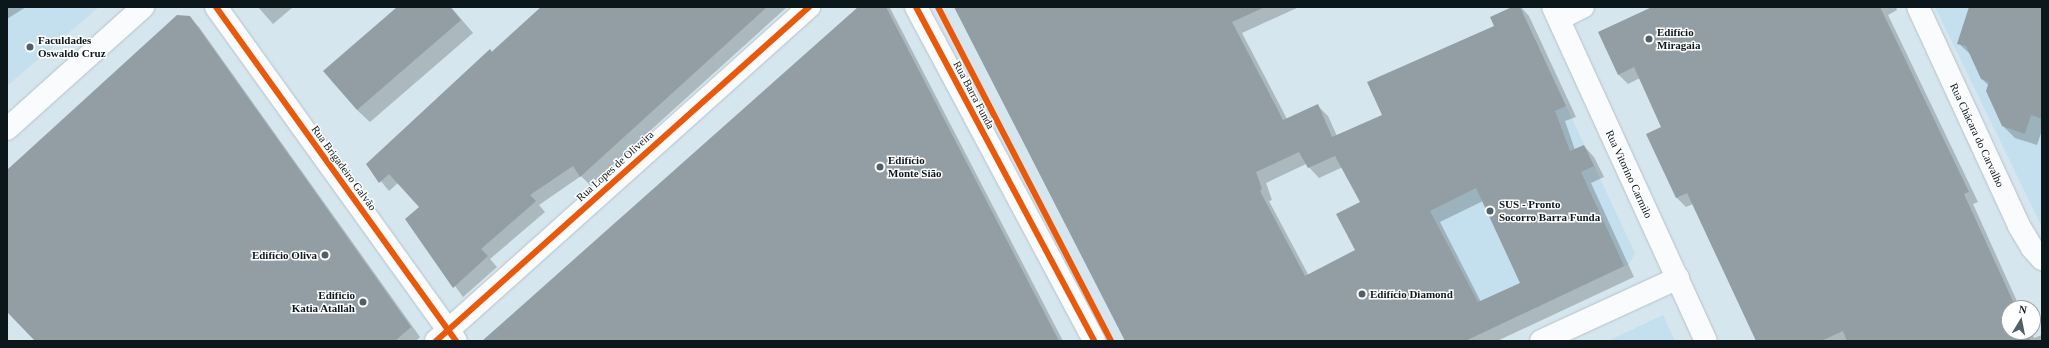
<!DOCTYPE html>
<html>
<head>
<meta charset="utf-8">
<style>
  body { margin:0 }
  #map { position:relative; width:2049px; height:348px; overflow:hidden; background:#d6e6ee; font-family:Georgia,serif }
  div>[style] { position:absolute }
  .built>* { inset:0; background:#c4dfed }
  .shadow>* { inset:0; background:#0003 }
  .building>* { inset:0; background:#929ea4 }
  .roads { filter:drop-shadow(0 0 1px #b6c2c8) drop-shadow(0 0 1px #b6c2c8) }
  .minor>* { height:22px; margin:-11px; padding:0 11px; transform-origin:11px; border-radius:11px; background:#f9fbfc }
  .cycleway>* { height:6px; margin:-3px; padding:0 3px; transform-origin:3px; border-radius:3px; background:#e8590c }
  .dots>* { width:11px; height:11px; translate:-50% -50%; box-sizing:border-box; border:2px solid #fff; border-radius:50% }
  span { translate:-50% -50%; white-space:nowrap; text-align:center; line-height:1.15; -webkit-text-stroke:3px #fff; paint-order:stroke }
  .poi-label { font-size:11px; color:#0c171c; font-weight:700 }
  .left { translate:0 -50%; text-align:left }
  .right { translate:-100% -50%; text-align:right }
  .street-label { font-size:11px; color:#0c171c }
  .frame { position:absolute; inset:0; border:8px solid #0c171c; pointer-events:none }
  .north { position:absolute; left:2001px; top:300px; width:40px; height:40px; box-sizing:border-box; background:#fff; border:1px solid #9ea2a4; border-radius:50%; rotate:10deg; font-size:11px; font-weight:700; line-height:16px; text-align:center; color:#0c171c }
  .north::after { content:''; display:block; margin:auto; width:14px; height:18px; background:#535f66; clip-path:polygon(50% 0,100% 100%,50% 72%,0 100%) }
</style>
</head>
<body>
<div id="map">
  <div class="built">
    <div style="clip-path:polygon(7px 7px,99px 7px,7px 86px)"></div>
    <div style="clip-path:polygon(1935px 7px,2042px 7px,2042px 227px)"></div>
    <div style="clip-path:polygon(1558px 89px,1635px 253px,1629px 264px,1465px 341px,1378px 174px)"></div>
    <div style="clip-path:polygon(1663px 315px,1675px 341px,1608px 341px)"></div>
  </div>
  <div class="shadow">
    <div style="clip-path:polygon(7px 7px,26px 7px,7px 19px)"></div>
    <div style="clip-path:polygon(258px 7px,293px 7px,273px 24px)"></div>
    <div style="clip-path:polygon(399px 7px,451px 7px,473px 33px,370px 122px,357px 110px)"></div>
    <div style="clip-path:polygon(541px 7px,787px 7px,590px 185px,581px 176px,539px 205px,545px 212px,490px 259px,497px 267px,463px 297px,407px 220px,420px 207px,398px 183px,389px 191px,367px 164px)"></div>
    <div style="clip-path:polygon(859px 7px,890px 8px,1063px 341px,493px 341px,489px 336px)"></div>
    <div style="clip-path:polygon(evenodd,956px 7px,1299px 7px,1242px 33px,1287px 119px,1317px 105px,1328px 116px,1337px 136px,1383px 116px,1495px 26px,1515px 7px,1521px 7px,1529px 16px,1576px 117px,1565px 121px,1575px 150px,1584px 146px,1594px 157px,1604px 177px,1591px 183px,1634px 277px,1497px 341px,1127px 341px,956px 7px,1306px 164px,1319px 178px,1343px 167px,1362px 203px,1357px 250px,1309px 276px,1269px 201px,1272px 200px,1266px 183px,1306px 164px,956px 7px,1483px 201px,1521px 283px,1481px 302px,1440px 222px,1483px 201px)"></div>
    <div style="clip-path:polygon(1655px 7px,1896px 7px,1897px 10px,1888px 15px,1978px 202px,1973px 204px,2020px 308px,2009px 308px,2009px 332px,2032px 332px,2034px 338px,2042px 335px,2042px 341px,1758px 341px,1693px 204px,1686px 207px,1677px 198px,1647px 135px,1663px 128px,1640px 78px,1628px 84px,1618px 74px)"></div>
    <div style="clip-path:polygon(1970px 7px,2042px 7px,2042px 130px,2037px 145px,2015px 138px,2003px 126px,1989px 86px,1982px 79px,1971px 55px,1958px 43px)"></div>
    <div style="clip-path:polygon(189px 17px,199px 27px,420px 337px,416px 341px,36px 341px,7px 310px,7px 170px)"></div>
  </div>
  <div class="building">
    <div style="clip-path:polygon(397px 7px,450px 7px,461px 20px,357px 110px,323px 71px)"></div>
    <div style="clip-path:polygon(541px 7px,767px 7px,580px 177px,573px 166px,530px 195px,536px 201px,481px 249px,488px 256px,453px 288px,405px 219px,419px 207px,389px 174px,379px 183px,366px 164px,490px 49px,492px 52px)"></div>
    <div style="clip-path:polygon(858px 7px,886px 7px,1059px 341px,482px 341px)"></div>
    <div style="clip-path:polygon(evenodd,954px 7px,1265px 7px,1232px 22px,1267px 89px,1283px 120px,1318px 104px,1332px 137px,1382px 115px,1367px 82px,1494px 26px,1490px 17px,1512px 7px,1520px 7px,1566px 106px,1555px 111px,1570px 151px,1584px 145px,1594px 166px,1581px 172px,1624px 266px,1465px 341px,1125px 341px,954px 7px,1299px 152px,1308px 168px,1335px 156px,1360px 202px,1336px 214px,1355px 250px,1305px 276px,1260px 191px,1262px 189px,1256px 172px,1299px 152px,954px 7px,1476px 188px,1520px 283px,1478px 302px,1430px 211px,1476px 188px)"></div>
    <div style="clip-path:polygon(1652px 7px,1880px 7px,1969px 192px,1964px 194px,2016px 308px,2009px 308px,2009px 332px,2027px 332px,2031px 341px,1847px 341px,1843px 331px,1821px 341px,1756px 341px,1687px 193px,1676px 198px,1646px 134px,1661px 127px,1634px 67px,1618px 75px,1598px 32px)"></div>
    <div style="clip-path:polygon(1969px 7px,2042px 7px,2042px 119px,2031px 115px,2025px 134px,2002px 126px,1986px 91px,1989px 82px,1981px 79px,1966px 46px,1957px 44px)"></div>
    <div style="clip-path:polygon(177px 15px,190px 16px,411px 327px,395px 341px,35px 341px,7px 312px,7px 170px)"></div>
  </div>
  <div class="roads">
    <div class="minor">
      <div style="left:216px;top:7px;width:411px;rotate:54.3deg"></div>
      <div style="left:916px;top:7px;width:378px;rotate:61.9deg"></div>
      <div style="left:1553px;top:7px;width:367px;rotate:65.4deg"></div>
      <div style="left:1918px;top:7px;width:241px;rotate:65.2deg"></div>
      <div style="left:2019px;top:226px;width:26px;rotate:59deg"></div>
      <div style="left:2032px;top:248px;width:15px;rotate:48deg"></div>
      <div style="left:1559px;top:19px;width:27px;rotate:-27deg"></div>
      <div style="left:7px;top:129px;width:183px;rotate:-41.9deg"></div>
      <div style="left:436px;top:341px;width:501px;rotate:-41.84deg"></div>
      <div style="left:1541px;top:341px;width:151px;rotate:-24.7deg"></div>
    </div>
  </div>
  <div class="cycleway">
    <div style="left:216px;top:7px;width:411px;rotate:54.3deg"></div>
    <div style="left:916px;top:7px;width:378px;rotate:61.9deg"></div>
    <div style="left:938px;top:7px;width:376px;rotate:62.6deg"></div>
    <div style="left:436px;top:341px;width:501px;rotate:-41.84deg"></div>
  </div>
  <div class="dots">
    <div style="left:1649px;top:39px;background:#535f66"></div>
    <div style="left:30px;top:47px;background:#535f66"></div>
    <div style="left:880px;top:167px;background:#535f66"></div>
    <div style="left:1490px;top:211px;background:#535f66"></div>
    <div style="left:325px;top:255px;background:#535f66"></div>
    <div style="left:1362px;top:294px;background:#535f66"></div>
    <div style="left:363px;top:302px;background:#535f66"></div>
  </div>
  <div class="poi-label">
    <span class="left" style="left:1657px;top:39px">Edifício<br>Miragaia</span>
    <span class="left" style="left:38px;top:47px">Faculdades<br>Oswaldo Cruz</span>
    <span class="left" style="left:888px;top:167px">Edifício<br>Monte Sião</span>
    <span class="left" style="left:1499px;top:211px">SUS - Pronto<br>Socorro Barra Funda</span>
    <span class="right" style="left:317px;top:255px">Edifício Oliva</span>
    <span class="left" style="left:1370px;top:294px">Edifício Diamond</span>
    <span class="right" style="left:355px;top:302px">Edificio<br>Katia Atallah</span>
  </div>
  <div class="street-label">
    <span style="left:974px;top:95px;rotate:62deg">Rua Barra Funda</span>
    <span style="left:1977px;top:135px;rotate:65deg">Rua Chácara do Carvalho</span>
    <span style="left:615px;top:166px;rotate:-42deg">Rua Lopes de Oliveira</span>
    <span style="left:344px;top:168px;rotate:54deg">Rua Brigadeiro Galvão</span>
    <span style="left:1629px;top:174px;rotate:65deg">Rua Vitorino Carmilo</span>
  </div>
  <div class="frame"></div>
  <div class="north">N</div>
</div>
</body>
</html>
